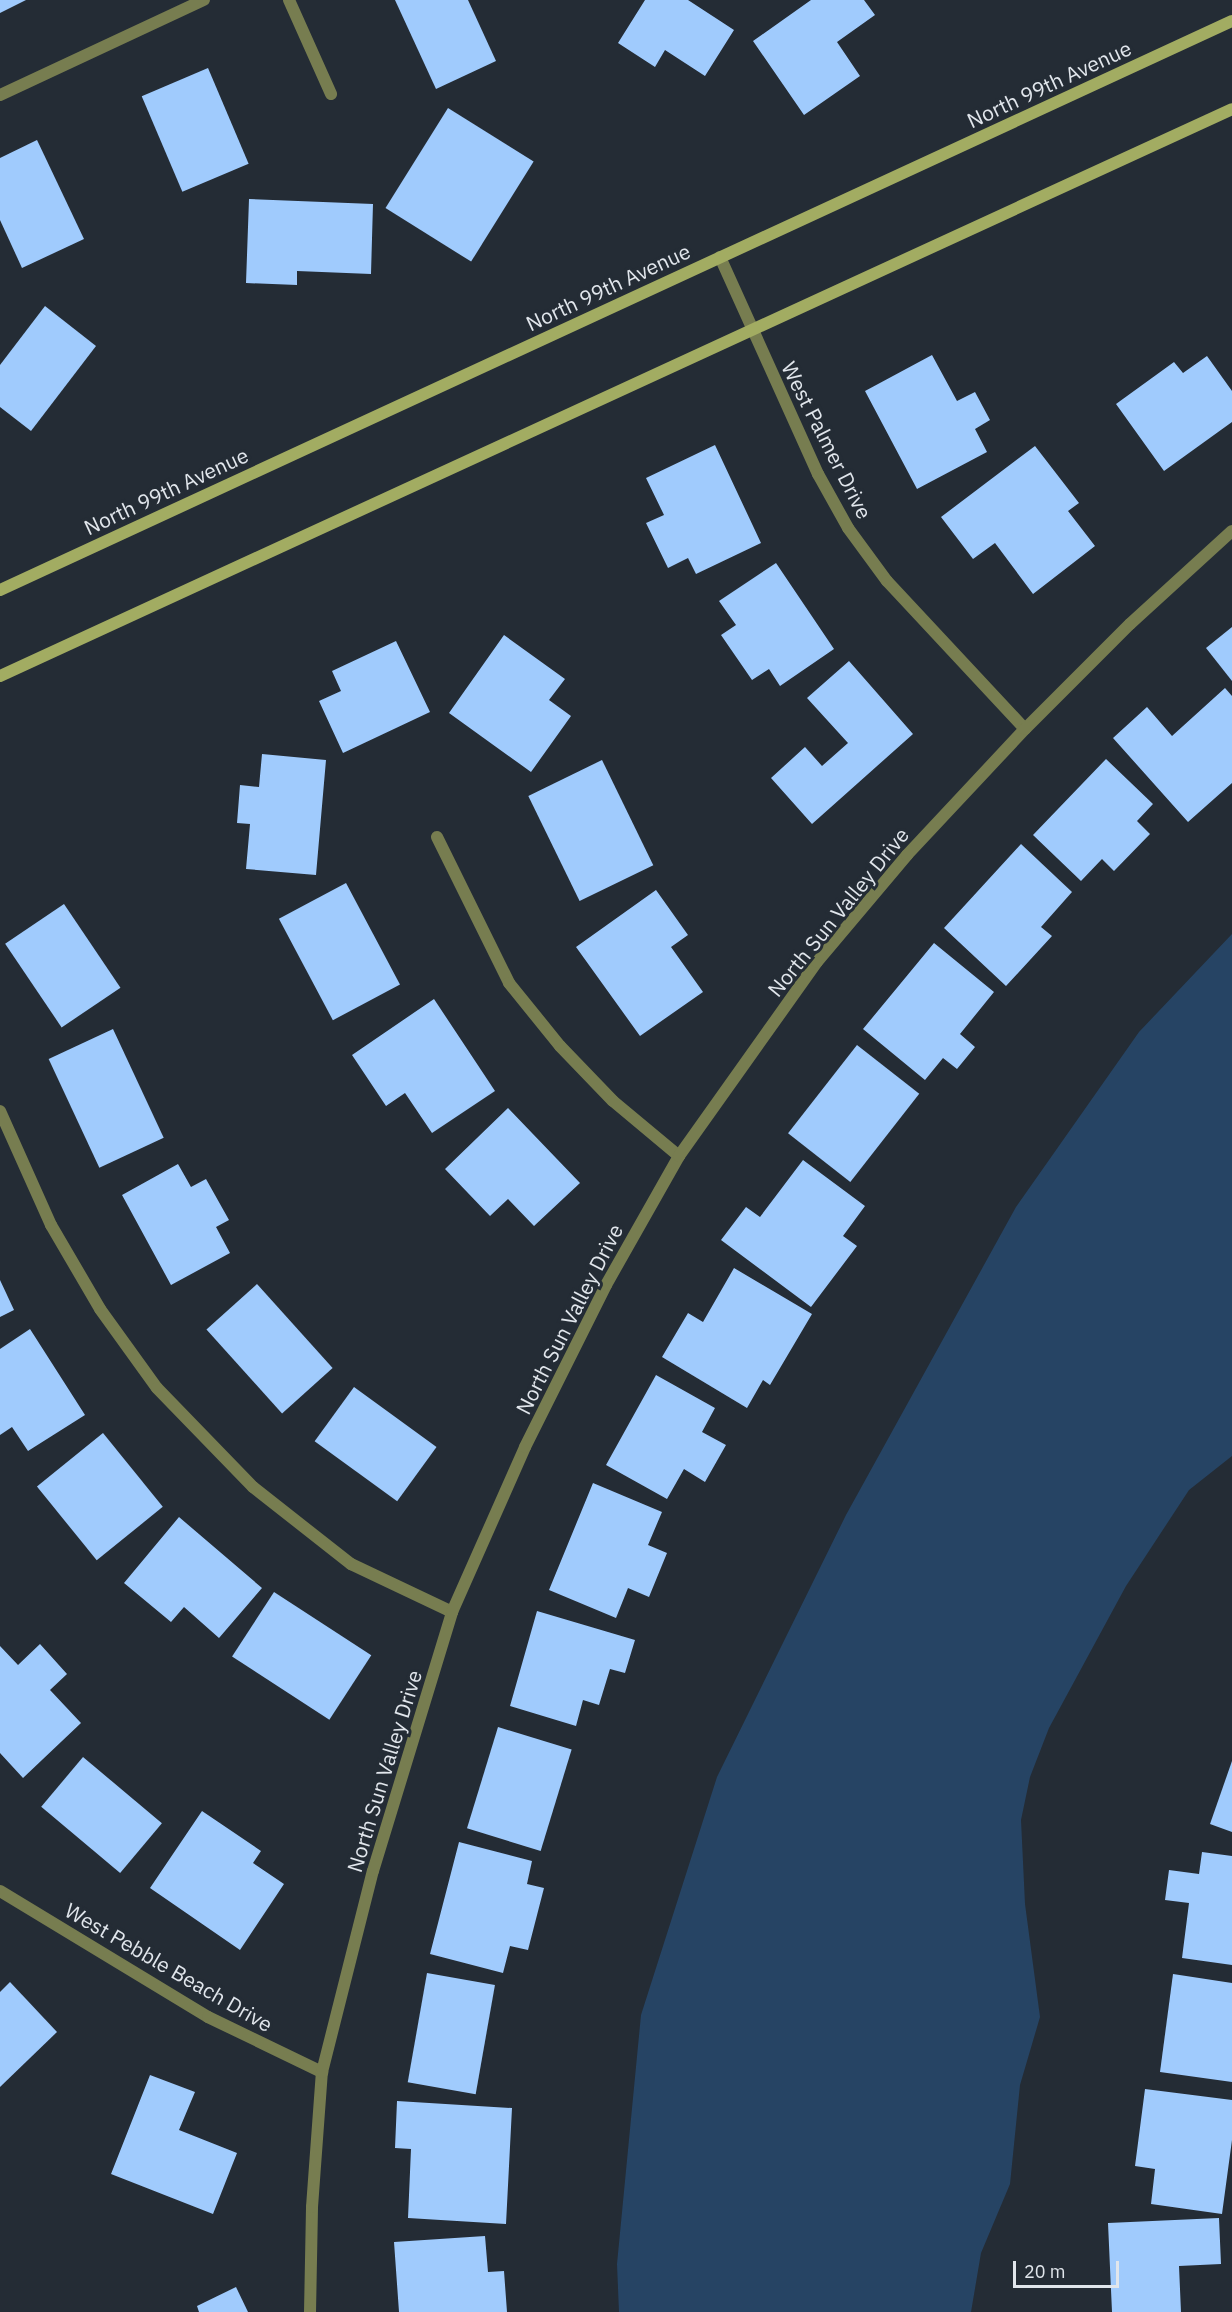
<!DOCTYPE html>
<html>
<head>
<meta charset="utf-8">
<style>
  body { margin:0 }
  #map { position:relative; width:1232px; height:2312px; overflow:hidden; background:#242c35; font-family:"IBM Plex Sans",sans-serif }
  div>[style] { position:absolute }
  .green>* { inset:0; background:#264464 }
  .building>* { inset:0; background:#a0cbfd; transform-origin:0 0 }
  .minor>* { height:12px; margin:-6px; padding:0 6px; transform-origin:6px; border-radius:6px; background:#777d50 }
  .secondary>* { height:12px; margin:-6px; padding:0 6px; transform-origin:6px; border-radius:6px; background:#a2ac62 }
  span { translate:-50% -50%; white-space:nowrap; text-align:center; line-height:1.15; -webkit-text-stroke:6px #242c35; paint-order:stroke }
  .street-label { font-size:21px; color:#e1e6ec }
  .scale { position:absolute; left:1013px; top:2261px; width:106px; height:27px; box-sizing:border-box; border:3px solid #e1e6ec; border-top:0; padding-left:8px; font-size:18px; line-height:21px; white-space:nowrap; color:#e1e6ec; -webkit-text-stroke:4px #242c35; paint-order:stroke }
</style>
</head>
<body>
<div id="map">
  <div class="green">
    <div style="clip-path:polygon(1232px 934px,1232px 1456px,1189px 1490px,1126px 1586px,1049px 1728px,1030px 1777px,1021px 1820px,1025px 1904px,1040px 2017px,1020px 2085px,1010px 2184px,981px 2253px,971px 2312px,619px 2312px,617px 2264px,641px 2015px,717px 1777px,846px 1515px,1016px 1207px,1139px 1032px)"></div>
  </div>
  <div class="building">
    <div style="clip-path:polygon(0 0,26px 0,0 13px)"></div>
    <div style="clip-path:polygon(395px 0,468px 0,496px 61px,436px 89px)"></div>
    <div style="clip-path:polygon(645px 0,688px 0,734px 30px,705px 76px,665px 50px,655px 67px,618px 43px)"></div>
    <div style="clip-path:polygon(811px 0,864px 0,875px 15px,837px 42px,860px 76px,804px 115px,753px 41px)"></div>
    <div style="left:208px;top:68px;width:104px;height:72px;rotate:67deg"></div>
    <div style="left:448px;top:108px;width:101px;height:118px;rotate:32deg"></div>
    <div style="clip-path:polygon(37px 140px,84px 239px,22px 268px,0 220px,0 158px)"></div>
    <div style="clip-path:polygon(249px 199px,373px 204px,371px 274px,297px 271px,297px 285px,246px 283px)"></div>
    <div style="clip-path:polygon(45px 306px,96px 346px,31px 431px,0 407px,0 365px)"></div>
    <div style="clip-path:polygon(932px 355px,957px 401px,975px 392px,990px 420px,975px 429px,987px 452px,917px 489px,865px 391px)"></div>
    <div style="clip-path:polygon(1207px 356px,1232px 391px,1232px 422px,1164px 471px,1116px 404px,1174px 362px,1183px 373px)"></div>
    <div style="clip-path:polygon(715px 445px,761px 543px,696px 574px,688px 558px,668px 568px,646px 523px,664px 515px,646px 478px)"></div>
    <div style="clip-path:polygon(1035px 446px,1079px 503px,1068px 511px,1095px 546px,1033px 594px,995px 543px,973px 559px,941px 517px)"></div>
    <div style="clip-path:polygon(776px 563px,834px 649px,780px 686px,769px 669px,752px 680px,721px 635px,736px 625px,719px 601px)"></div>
    <div style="clip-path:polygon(1232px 627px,1232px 681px,1206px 648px)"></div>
    <div style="clip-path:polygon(504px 635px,565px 679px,549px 700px,571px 716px,531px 772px,449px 713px)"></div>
    <div style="clip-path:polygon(396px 641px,430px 712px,343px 753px,319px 701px,341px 691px,332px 671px)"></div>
    <div style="clip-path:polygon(849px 661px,913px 734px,812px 824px,771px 778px,805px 747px,822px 766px,848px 743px,807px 698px)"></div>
    <div style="clip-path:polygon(1225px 688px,1232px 696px,1232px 783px,1188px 822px,1113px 738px,1147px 707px,1172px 736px)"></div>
    <div style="clip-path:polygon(262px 754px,326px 760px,316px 875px,246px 869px,250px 824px,237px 823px,240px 785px,259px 787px)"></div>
    <div style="clip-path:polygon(1106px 759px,1153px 804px,1137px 821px,1150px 834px,1114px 871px,1102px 859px,1081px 881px,1033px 835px)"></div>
    <div style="left:602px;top:760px;width:117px;height:82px;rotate:64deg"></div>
    <div style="clip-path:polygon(1021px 844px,1072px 892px,1041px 927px,1052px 936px,1006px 986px,944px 928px)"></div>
    <div style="left:346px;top:883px;width:115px;height:76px;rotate:62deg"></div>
    <div style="clip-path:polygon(656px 890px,688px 935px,671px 947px,703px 992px,640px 1036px,576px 947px)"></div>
    <div style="left:64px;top:904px;width:101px;height:71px;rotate:56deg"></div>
    <div style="clip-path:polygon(934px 943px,994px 992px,960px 1034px,975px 1047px,957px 1069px,943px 1058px,925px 1080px,863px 1029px)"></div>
    <div style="clip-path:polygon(434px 999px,495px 1091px,432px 1133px,405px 1093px,386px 1106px,352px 1055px)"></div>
    <div style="left:113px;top:1029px;width:120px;height:71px;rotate:65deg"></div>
    <div style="left:857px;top:1045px;width:79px;height:112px;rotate:38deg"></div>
    <div style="clip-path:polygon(508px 1108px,580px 1183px,534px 1226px,508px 1199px,490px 1216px,445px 1169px)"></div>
    <div style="clip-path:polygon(803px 1160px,865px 1206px,843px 1236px,857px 1246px,811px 1307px,721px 1240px,746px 1207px,760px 1217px)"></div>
    <div style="clip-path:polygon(178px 1164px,191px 1187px,206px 1179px,229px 1220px,216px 1227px,230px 1253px,171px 1285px,122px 1195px)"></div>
    <div style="clip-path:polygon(734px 1268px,812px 1314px,770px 1385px,763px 1380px,747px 1408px,662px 1357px,688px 1313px,703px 1322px)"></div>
    <div style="clip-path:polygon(0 1280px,14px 1310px,0 1317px)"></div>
    <div style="left:257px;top:1284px;width:113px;height:68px;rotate:48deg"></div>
    <div style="clip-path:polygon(30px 1329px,85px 1415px,28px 1451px,12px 1427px,0 1435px,0 1349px)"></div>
    <div style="clip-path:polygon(656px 1375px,715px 1408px,702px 1432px,726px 1445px,705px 1482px,684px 1469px,667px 1499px,606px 1465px)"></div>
    <div style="left:354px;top:1387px;width:102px;height:67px;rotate:36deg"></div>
    <div style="left:103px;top:1433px;width:95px;height:85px;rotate:51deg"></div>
    <div style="clip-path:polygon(593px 1483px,662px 1512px,648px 1545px,667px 1553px,649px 1597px,628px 1588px,616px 1618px,549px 1590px)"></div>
    <div style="clip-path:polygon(179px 1517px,262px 1588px,219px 1638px,184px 1607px,171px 1622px,124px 1583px)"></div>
    <div style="left:274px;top:1592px;width:116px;height:77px;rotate:33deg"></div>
    <div style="clip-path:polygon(537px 1611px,635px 1640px,625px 1673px,610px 1669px,599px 1705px,583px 1700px,576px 1726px,510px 1706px)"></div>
    <div style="clip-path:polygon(40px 1644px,67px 1674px,50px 1690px,81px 1723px,23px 1778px,0 1753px,0 1646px,18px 1665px)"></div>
    <div style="left:498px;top:1727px;width:77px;height:106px;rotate:17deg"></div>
    <div style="left:83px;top:1757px;width:103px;height:65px;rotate:40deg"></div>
    <div style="clip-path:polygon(1232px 1761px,1232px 1832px,1210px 1824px)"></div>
    <div style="clip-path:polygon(202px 1811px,261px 1851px,253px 1863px,284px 1884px,240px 1950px,150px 1888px)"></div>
    <div style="clip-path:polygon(459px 1842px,532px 1861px,527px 1884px,544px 1888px,528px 1950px,510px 1946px,503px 1973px,430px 1954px)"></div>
    <div style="clip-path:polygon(1202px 1852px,1232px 1856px,1232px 1965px,1182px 1958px,1189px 1903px,1165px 1900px,1169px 1870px,1199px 1874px)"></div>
    <div style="left:427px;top:1973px;width:69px;height:111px;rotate:10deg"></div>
    <div style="clip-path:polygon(1173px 1974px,1232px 1983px,1232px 2082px,1160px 2072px)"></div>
    <div style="clip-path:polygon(10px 1982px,57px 2032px,0 2087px,0 1992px)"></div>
    <div style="clip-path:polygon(150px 2075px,195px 2092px,179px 2130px,237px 2153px,213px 2214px,111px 2174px)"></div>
    <div style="clip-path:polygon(1145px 2089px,1232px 2100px,1232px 2140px,1222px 2214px,1151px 2204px,1155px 2169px,1135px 2166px)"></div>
    <div style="clip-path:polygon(397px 2101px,512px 2108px,506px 2224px,408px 2218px,411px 2149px,395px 2148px)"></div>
    <div style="clip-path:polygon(1219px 2218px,1221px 2264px,1179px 2266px,1181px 2312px,1112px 2312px,1108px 2223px)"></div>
    <div style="clip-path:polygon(485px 2236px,488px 2272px,504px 2271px,507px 2312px,399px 2312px,394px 2242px)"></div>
    <div style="clip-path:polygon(236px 2287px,248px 2312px,199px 2312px,197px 2306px)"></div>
  </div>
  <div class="minor">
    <div style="left:289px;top:0;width:103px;rotate:65.9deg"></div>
    <div style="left:0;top:95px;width:225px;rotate:-25deg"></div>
    <div style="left:720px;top:257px;width:238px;rotate:65.7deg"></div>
    <div style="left:818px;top:474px;width:62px;rotate:60.9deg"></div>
    <div style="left:848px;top:528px;width:66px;rotate:53.7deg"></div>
    <div style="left:887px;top:581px;width:202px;rotate:47deg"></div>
    <div style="left:437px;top:837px;width:163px;rotate:63.7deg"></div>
    <div style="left:509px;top:983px;width:81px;rotate:51deg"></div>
    <div style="left:560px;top:1046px;width:76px;rotate:46.1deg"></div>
    <div style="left:613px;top:1101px;width:86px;rotate:39.8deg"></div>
    <div style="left:0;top:1111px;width:125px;rotate:65.9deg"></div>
    <div style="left:51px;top:1225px;width:97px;rotate:59.7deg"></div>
    <div style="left:100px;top:1309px;width:97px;rotate:54.2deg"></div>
    <div style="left:157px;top:1388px;width:138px;rotate:45.9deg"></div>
    <div style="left:253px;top:1487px;width:125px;rotate:38.2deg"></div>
    <div style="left:351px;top:1564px;width:112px;rotate:25.4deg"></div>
    <div style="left:0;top:1891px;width:243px;rotate:31.2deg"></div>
    <div style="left:208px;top:2017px;width:127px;rotate:25.8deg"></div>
    <div style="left:310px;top:2312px;width:105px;rotate:-88.9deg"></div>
    <div style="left:312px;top:2207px;width:135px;rotate:-85.8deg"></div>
    <div style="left:322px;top:2072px;width:207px;rotate:-75.8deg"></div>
    <div style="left:373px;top:1871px;width:271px;rotate:-73deg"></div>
    <div style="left:452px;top:1612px;width:180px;rotate:-66.1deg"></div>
    <div style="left:525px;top:1447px;width:181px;rotate:-63.4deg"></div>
    <div style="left:606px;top:1285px;width:148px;rotate:-60.5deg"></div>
    <div style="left:679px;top:1156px;width:238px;rotate:-54.6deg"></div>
    <div style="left:817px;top:962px;width:140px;rotate:-49.9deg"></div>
    <div style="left:907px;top:855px;width:173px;rotate:-46.9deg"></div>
    <div style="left:1025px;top:729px;width:148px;rotate:-45deg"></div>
    <div style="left:1130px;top:624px;width:138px;rotate:-42.4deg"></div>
  </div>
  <div class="secondary">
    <div style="left:0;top:590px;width:1357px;rotate:-24.79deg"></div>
    <div style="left:0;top:676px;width:1356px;rotate:-24.71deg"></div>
  </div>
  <div class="street-label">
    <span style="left:1049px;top:84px;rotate:-25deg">North 99th Avenue</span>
    <span style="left:608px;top:287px;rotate:-25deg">North 99th Avenue</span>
    <span style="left:827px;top:440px;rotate:63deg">West Palmer Drive</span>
    <span style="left:166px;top:491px;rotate:-25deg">North 99th Avenue</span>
    <span style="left:838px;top:912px;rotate:-51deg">North Sun Valley Drive</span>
    <span style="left:569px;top:1319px;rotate:-63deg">North Sun Valley Drive</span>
    <span style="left:384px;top:1771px;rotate:-73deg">North Sun Valley Drive</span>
    <span style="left:169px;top:1967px;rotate:30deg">West Pebble Beach Drive</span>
  </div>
  <div class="scale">20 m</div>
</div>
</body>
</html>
